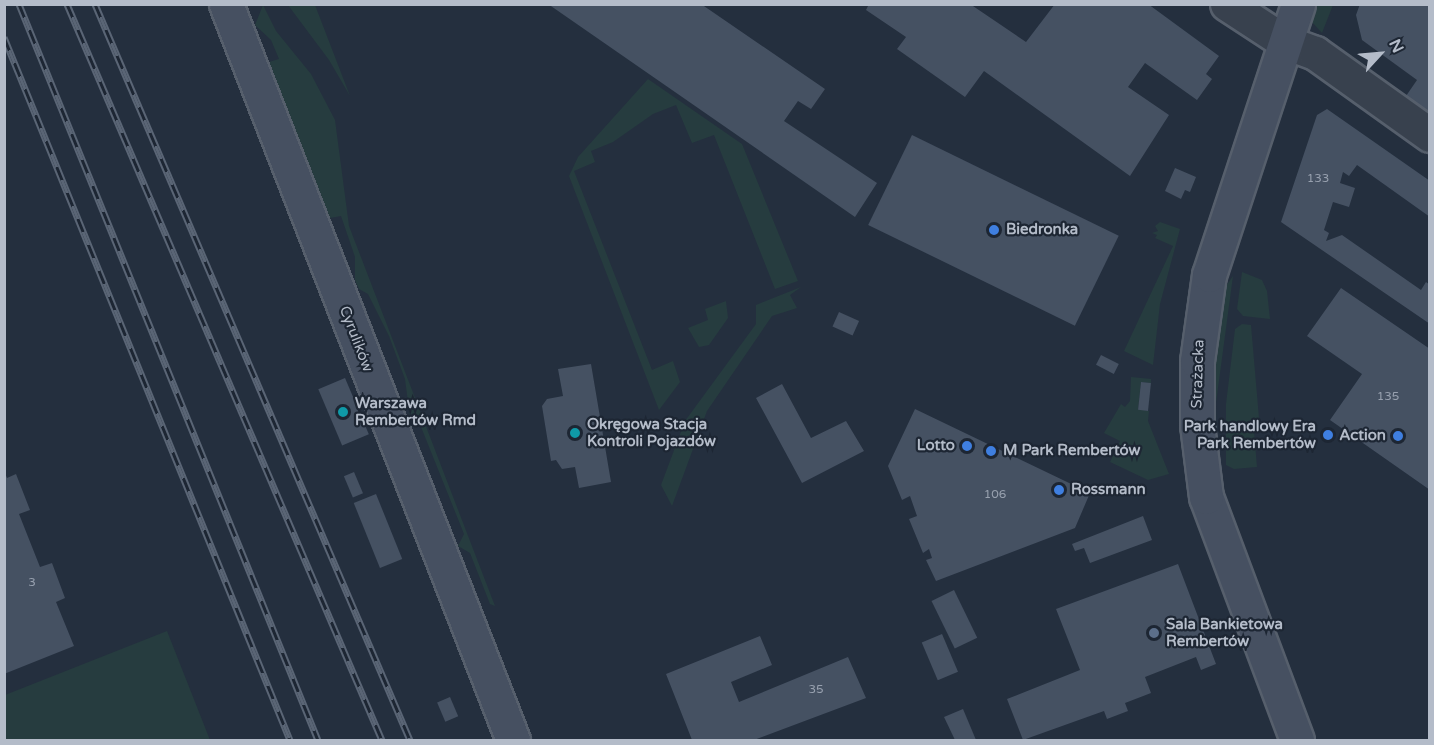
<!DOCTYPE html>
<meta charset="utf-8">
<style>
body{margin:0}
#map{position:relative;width:1434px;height:745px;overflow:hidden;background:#242f3e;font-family:"Varela Round",sans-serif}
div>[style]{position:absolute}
.green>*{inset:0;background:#263c3f}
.building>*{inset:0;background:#455162;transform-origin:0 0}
.roads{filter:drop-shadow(2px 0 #565f6c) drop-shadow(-2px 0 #565f6c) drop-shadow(0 2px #565f6c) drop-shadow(0 -2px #565f6c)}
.street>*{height:33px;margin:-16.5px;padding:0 16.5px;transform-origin:16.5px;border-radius:16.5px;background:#38414e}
.secondary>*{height:33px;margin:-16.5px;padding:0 16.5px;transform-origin:16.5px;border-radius:16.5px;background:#465061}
.rail>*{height:7px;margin-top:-3.5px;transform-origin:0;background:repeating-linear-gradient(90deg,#1d2633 0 14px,#5a6575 0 28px);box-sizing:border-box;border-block:2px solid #5a6575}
.dots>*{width:16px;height:16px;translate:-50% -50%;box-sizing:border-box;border:3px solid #1d2633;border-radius:50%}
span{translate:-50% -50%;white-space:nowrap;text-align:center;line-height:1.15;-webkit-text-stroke:4.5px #1d2633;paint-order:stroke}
.number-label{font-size:12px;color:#98a1af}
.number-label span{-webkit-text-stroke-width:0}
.poi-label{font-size:15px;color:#b4bcc9;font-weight:700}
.left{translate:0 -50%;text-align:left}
.right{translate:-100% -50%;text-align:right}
.street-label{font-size:15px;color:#b4bcc9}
.frame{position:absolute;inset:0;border:6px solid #b4bcc9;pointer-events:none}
.north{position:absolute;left:1350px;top:24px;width:60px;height:60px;-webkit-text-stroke:4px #1d2633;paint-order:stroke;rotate:64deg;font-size:16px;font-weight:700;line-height:24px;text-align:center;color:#b4bcc9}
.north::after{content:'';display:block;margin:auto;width:21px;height:27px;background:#b4bcc9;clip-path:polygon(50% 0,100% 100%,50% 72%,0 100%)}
</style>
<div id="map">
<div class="green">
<div style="clip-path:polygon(263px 5px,276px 31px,311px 74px,335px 120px,349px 226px,495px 606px,490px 604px,470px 553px,458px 546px,464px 534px,419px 422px,410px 418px,405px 379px,389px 336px,368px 294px,359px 289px,355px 280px,355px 257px,341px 216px,330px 218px,269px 62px,279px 59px,271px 40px,255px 25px)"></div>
<div style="clip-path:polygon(288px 5px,315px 5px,350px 96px,329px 60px)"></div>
<div style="clip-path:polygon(1315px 5px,1333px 5px,1322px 33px,1310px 20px)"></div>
<div style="clip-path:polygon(648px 79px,742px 144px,798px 281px,775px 289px,714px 135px,692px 143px,676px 105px,653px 114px,613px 142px,591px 151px,595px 162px,574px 171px,652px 370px,673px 361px,680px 382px,659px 410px,569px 176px,578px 157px)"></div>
<div style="clip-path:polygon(1160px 222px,1180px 229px,1160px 304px,1153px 365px,1124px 351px,1173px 246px,1155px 238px,1157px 235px,1152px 233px,1158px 231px,1155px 226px)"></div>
<div style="clip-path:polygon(1242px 272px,1262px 280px,1267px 291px,1270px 319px,1243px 316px,1237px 309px)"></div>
<div style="clip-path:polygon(1233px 276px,1216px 403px,1217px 476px,1213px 356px,1222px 292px)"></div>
<div style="clip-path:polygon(801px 287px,790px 295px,797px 308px,772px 316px,707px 411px,672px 506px,661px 485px,685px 421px,756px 324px,756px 305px)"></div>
<div style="clip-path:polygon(726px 301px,728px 318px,709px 345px,699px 347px,688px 328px,708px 320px,705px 309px)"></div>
<div style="clip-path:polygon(1242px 324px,1251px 325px,1259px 418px,1253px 419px,1257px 467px,1234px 469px,1226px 465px,1226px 404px,1235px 329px)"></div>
<div style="clip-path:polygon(1131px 377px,1151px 379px,1151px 383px,1141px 382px,1138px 409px,1149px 411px,1148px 421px,1169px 474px,1148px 480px,1110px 462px,1120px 441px,1104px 433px,1121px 404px,1125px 407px,1130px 401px)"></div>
<div style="clip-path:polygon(167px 631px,210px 740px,5px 740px,5px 695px)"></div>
</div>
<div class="building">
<div style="clip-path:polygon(548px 4px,701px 4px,825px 89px,811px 109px,798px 101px,784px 121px,877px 183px,855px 217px)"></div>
<div style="clip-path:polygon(869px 4px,970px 4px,1026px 42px,1055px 4px,1148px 4px,1219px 56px,1206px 74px,1212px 79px,1197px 100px,1145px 63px,1128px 87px,1169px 115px,1130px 176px,984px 71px,965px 97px,897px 49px,906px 37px,866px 10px)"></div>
<div style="clip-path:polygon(1360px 4px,1430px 4px,1430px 112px,1406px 96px,1417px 80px,1362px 40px,1356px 15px)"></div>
<div style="clip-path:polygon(1327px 109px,1430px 181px,1430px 217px,1357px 165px,1349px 176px,1343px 172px,1340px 183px,1355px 188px,1349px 207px,1333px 202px,1324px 230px,1329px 233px,1326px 241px,1342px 235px,1421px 290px,1426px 282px,1430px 285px,1430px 324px,1281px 222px,1317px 115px)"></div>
<div style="left:912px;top:135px;width:230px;height:100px;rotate:26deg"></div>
<div style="clip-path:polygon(1175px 168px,1196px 177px,1190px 192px,1185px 190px,1181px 199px,1165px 191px)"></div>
<div style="clip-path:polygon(1341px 288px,1430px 349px,1430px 490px,1330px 420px,1362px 374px,1307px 336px)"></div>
<div style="left:839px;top:312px;width:22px;height:16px;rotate:24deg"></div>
<div style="left:1101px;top:355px;width:20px;height:11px;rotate:27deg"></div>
<div style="clip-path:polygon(591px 364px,611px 482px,579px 488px,575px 467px,562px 469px,556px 460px,551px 461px,542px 406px,547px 399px,563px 396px,558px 369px)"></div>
<div style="left:345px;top:378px;width:61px;height:29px;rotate:67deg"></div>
<div style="left:1141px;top:382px;width:10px;height:28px;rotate:6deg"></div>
<div style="clip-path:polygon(782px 384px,811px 438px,846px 421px,864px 451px,802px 483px,756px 398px)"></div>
<div style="clip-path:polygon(915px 409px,1090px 493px,1075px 528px,936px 581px,926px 560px,932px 558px,929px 549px,923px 553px,909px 519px,917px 516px,910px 496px,902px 500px,888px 466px)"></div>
<div style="clip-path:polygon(4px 471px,7px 478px,16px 474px,30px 510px,19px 514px,40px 567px,52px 563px,65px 598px,56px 602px,74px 646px,4px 674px)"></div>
<div style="left:354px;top:472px;width:23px;height:11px;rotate:67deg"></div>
<div style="left:376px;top:494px;width:70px;height:24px;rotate:68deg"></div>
<div style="clip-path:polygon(1143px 516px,1152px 540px,1090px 563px,1084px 548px,1075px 551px,1072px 544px)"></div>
<div style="clip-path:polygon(1178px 564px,1216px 664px,1201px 670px,1196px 657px,1145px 677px,1151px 693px,1125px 703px,1128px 711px,1107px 719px,1104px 711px,1023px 740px,1007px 699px,1080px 670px,1056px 609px)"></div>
<div style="left:954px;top:590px;width:53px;height:25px;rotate:64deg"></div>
<div style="left:942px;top:634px;width:41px;height:22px;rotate:67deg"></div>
<div style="clip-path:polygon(760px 636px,772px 665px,731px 682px,739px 702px,848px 657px,866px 698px,754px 740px,692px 740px,666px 674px)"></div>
<div style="left:450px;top:697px;width:21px;height:14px;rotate:67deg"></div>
<div style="clip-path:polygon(963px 709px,976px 740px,955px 740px,944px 717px)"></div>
</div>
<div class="roads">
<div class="street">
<div style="left:1227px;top:4px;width:69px;rotate:33.2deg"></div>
<div style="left:1285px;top:42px;width:32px;rotate:20deg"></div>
<div style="left:1315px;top:53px;width:141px;rotate:35.5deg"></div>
</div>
<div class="secondary">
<div style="left:226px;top:4px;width:790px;rotate:68.7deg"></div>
<div style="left:1297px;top:740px;width:259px;rotate:-110.5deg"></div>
<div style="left:1206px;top:497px;width:73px;rotate:-97.1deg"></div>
<div style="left:1197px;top:425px;width:64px;rotate:-90deg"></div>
<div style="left:1197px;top:361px;width:87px;rotate:-82.1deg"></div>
<div style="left:1209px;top:275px;width:285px;rotate:-71.8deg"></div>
</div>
</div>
<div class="rail">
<div style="left:19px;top:4px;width:794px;rotate:67.89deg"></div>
<div style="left:67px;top:4px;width:801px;rotate:66.83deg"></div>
<div style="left:95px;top:4px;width:801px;rotate:66.83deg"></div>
<div style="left:4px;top:37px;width:759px;rotate:67.86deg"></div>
</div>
<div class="dots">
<div style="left:994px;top:230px;background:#3f7fe0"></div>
<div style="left:343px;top:412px;background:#0f9aa8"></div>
<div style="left:575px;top:433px;background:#0f9aa8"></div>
<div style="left:1328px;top:435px;background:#3f7fe0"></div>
<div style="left:1398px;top:436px;background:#3f7fe0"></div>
<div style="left:967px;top:446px;background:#3f7fe0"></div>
<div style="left:991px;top:451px;background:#3f7fe0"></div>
<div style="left:1059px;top:490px;background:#3f7fe0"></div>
<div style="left:1154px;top:633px;background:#5c6f8a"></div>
</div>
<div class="number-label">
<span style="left:1318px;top:179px">133</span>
<span style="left:1388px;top:397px">135</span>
<span style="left:995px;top:495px">106</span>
<span style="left:32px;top:583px">3</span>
<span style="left:816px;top:690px">35</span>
</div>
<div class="poi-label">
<span class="left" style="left:1006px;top:230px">Biedronka</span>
<span class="left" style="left:355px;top:412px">Warszawa<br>Rembertów Rmd</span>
<span class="left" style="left:587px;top:433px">Okręgowa Stacja<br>Kontroli Pojazdów</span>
<span class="right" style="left:1316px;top:435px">Park handlowy Era<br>Park Rembertów</span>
<span class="right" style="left:1386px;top:436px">Action</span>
<span class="right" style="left:955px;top:446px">Lotto</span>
<span class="left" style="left:1003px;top:451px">M Park Rembertów</span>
<span class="left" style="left:1071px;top:490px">Rossmann</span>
<span class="left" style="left:1166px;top:633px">Sala Bankietowa<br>Rembertów</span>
</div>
<div class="street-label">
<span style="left:356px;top:339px;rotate:69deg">Cyrulików</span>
<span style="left:1198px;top:374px;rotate:-88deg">Strażacka</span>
</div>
<div class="frame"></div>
<div class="north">N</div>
</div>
